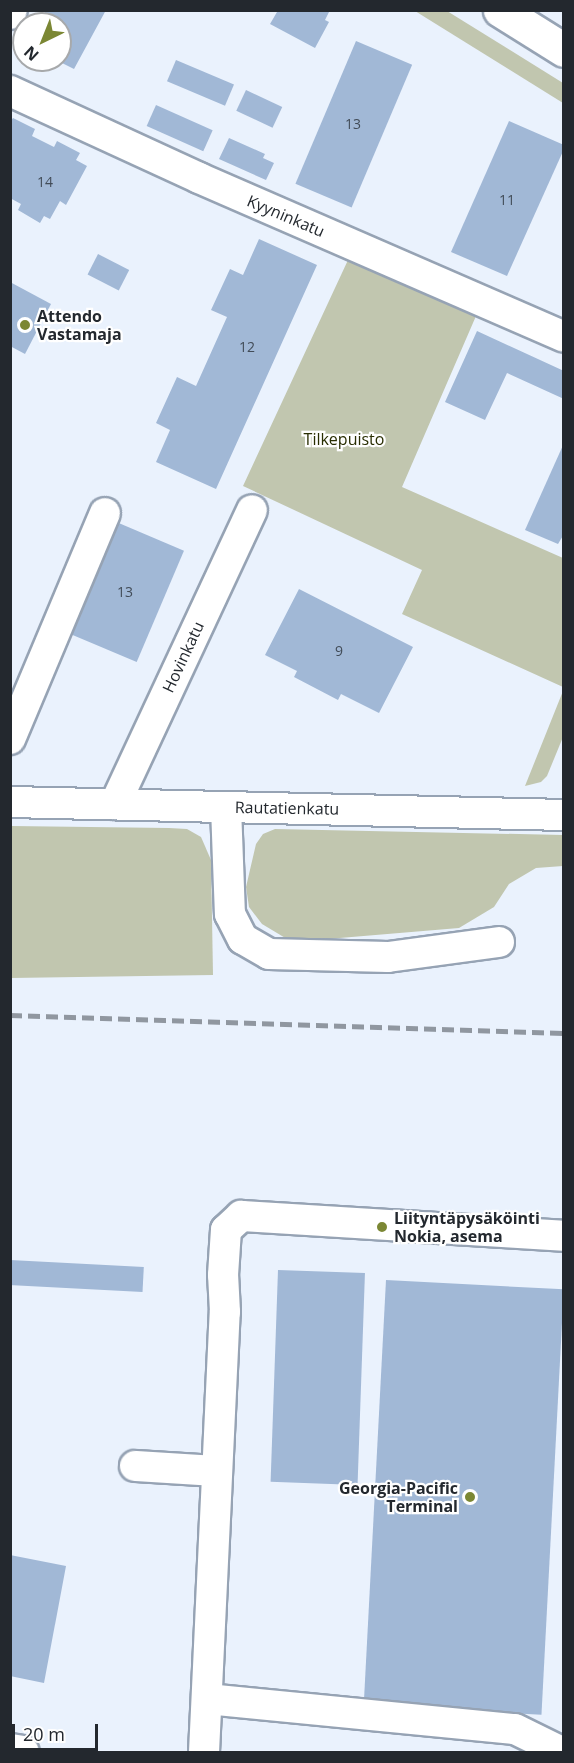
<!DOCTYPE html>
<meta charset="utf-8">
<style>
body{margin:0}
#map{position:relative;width:574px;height:1763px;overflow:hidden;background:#eaf2fd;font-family:"Open Sans",sans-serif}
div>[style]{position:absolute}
.green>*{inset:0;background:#c1c6af}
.building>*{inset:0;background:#a1b8d6;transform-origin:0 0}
.roads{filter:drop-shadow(2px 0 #96a3b4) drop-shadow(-2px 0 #96a3b4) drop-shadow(0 2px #96a3b4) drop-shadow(0 -2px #96a3b4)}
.minor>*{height:30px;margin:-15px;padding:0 15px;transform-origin:15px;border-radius:15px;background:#fff}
.major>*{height:33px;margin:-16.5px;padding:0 16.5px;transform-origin:16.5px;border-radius:16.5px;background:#fff}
.rail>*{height:4.5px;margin-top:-2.25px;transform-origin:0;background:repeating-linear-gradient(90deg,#9097a0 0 12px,transparent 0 18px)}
.dots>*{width:16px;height:16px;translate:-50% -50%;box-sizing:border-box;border:3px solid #fff;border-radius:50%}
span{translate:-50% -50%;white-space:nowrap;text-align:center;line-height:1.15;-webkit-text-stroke:4.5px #fff;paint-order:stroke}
.number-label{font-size:14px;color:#424c58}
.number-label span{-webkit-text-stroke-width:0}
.street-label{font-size:16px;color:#23282e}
.poi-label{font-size:16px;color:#23282e;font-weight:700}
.left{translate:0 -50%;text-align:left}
.right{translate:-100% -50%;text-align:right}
.park-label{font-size:16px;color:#292e02}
.frame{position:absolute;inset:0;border:12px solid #23282e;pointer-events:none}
.north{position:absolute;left:12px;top:12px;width:60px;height:60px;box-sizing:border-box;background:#fff;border:2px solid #a7a9ab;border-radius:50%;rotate:223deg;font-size:16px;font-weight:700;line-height:24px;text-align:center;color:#23282e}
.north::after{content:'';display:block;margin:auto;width:21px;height:27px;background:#7b8734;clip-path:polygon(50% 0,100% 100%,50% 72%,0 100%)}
.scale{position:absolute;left:12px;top:1724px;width:86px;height:27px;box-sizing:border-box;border:3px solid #23282e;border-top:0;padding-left:8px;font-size:18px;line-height:21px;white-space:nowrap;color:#23282e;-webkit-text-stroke:4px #fff;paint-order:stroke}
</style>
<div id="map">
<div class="green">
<div style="clip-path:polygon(415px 11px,447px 11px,563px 83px,563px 103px)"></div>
<div style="clip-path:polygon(348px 260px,476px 316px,402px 487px,563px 558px,563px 687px,402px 614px,422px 570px,243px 486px)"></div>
<div style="clip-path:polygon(563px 691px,563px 737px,547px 776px,541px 782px,525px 786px)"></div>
<div style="clip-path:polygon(11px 826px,169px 828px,187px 829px,201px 837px,211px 860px,213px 975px,11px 978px)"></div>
<div style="clip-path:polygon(275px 829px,563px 835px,563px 866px,536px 868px,509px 884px,494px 907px,459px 928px,292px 942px,262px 924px,249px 907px,246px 887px,256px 844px,263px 834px)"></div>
</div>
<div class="building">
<div style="clip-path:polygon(46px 10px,106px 10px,74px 69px,60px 62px,60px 24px,39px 24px)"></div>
<div style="clip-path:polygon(273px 10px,330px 10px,325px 20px,329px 22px,315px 48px,270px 24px,277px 12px)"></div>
<div style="left:356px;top:41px;width:61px;height:155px;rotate:23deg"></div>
<div style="left:176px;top:60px;width:63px;height:23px;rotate:23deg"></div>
<div style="left:246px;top:90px;width:40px;height:23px;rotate:25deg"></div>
<div style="left:156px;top:105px;width:62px;height:23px;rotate:24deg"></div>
<div style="clip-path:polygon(13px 118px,35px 129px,32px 136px,54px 147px,57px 141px,80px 153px,76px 160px,87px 166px,66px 205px,60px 201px,50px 219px,44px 216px,40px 223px,18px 210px,21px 204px,10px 198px,10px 122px)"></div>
<div style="clip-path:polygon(509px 121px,564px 145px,564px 149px,507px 276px,451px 252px)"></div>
<div style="clip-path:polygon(229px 138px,265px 154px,263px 158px,274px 163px,266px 180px,219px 159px)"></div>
<div style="clip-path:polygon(259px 239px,317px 265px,216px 489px,156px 462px,170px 430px,156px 423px,177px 377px,196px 386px,227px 317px,211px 310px,230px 269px,243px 275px)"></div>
<div style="left:98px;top:254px;width:35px;height:23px;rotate:27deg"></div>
<div style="clip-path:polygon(10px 282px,51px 304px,25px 354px,10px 346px)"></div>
<div style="clip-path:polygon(477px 331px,564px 371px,564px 399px,507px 373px,485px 420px,445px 402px)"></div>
<div style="clip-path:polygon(564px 443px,564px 534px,558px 544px,525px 530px)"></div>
<div style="left:114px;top:521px;width:76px;height:121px;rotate:23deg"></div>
<div style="clip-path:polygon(299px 589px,413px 647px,379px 713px,341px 694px,338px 700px,294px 677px,297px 671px,265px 655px)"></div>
<div style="left:10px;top:1260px;width:134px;height:25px;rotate:3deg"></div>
<div style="left:278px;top:1270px;width:87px;height:212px;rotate:2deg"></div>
<div style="left:386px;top:1280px;width:178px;height:426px;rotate:3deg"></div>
<div style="clip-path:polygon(10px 1555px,66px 1566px,44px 1683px,10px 1676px)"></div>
</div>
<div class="roads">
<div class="minor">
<div style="left:10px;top:14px;width:4px;rotate:-63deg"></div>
<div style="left:10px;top:91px;width:208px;rotate:24.7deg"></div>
<div style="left:199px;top:178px;width:398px;rotate:23.5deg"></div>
<div style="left:10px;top:739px;width:245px;rotate:-67.2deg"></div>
<div style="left:10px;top:802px;width:554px;rotate:1.34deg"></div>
<div style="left:115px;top:804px;width:324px;rotate:-65deg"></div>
<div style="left:226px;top:807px;width:107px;rotate:87.9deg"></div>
<div style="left:230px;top:914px;width:28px;rotate:63deg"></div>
<div style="left:243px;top:939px;width:30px;rotate:30deg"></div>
<div style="left:269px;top:954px;width:119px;rotate:1.4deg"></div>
<div style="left:388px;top:957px;width:112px;rotate:-7.7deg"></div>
<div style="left:135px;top:1466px;width:82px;rotate:3.5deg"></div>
<div style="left:207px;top:1699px;width:309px;rotate:5.6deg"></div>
<div style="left:515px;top:1729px;width:52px;rotate:26.1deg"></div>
<div style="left:204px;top:1752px;width:441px;rotate:-87.3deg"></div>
<div style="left:225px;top:1312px;width:37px;rotate:-93deg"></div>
<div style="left:223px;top:1275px;width:45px;rotate:-86.2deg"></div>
<div style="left:226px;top:1230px;width:21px;rotate:-43deg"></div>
<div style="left:241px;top:1216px;width:324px;rotate:3.5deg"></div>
</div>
<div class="major">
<div style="left:500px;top:10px;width:75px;rotate:32deg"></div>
<div style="left:10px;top:1750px;width:12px;rotate:9deg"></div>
</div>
</div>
<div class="rail">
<div style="left:10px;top:1015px;width:554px;rotate:1.86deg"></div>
</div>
<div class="dots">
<div style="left:25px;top:325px;background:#7b8734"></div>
<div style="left:382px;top:1227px;background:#7b8734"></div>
<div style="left:470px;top:1497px;background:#7b8734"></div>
</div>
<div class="number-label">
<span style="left:353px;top:124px">13</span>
<span style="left:45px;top:182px">14</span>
<span style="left:507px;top:200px">11</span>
<span style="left:247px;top:347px">12</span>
<span style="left:125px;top:592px">13</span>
<span style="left:339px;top:651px">9</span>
</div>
<div class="street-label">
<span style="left:286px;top:216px;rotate:23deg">Kyyninkatu</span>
<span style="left:183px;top:657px;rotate:-65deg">Hovinkatu</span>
<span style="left:287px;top:808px;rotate:1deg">Rautatienkatu</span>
</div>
<div class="poi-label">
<span class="left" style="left:37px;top:325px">Attendo<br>Vastamaja</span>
<span class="left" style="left:394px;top:1227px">Liityntäpysäköinti<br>Nokia, asema</span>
<span class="right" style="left:458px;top:1497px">Georgia-Pacific<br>Terminal</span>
</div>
<div class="park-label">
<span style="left:344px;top:439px">Tilkepuisto</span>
</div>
<div class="frame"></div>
<div class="north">N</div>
<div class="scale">20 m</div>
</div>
